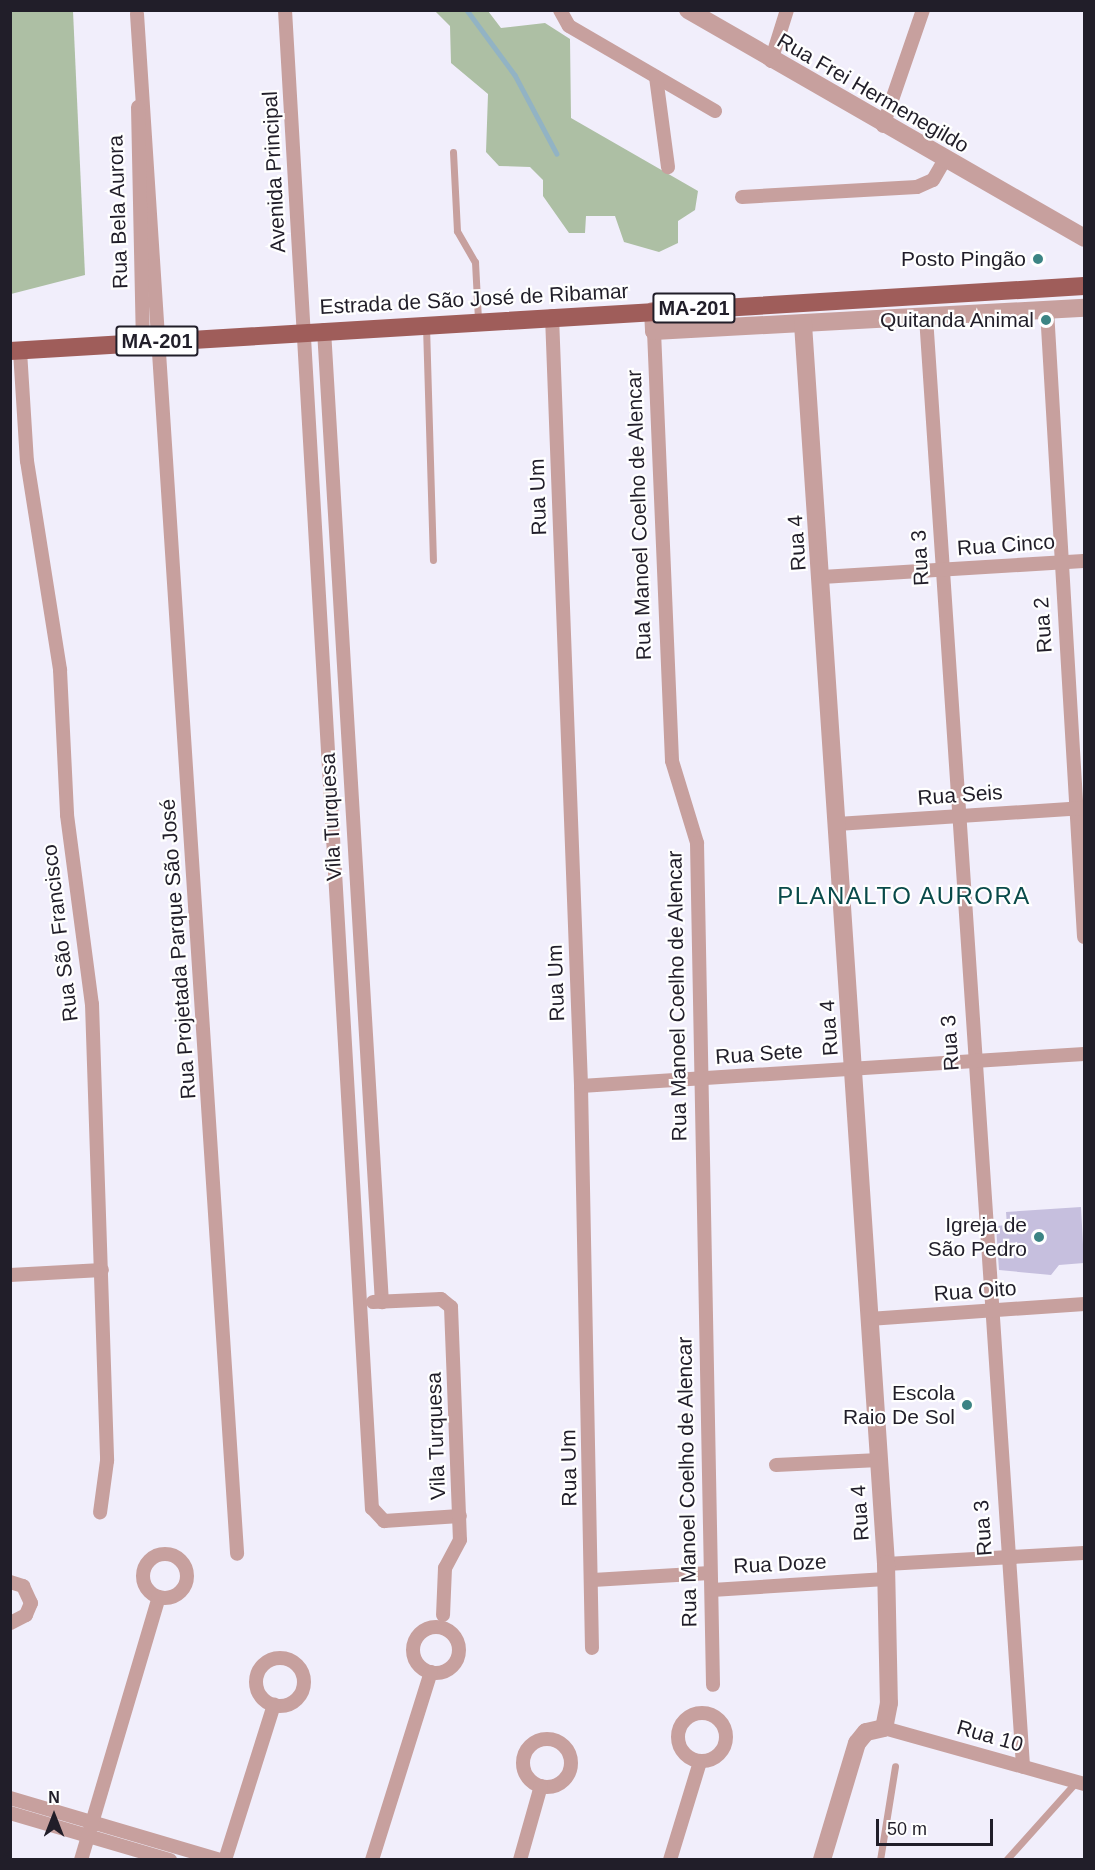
<!DOCTYPE html>
<meta charset="utf-8">
<style>
body{margin:0}
#map{position:relative;width:1095px;height:1870px;overflow:hidden;background:#f1eefb;font-family:Helvetica,sans-serif}
div>[style]{position:absolute}
.forest>*{inset:0;background:#adbfa4}
.stream>*{height:4.5px;margin:-2.25px;padding:0 2.25px;transform-origin:2.25px;border-radius:2.25px;background:#92b3c4}
.building>*{inset:0;background:#c6bfde}
.service>*{height:7px;margin:-3.5px;padding:0 3.5px;transform-origin:3.5px;border-radius:3.5px;background:#c7a09e}
.minor>*{height:14px;margin:-7px;padding:0 7px;transform-origin:7px;border-radius:7px;background:#c7a09e}
.minor>.ring{margin:-7px;padding:0;box-sizing:content-box;background:none;border:14px solid #c7a09e;border-radius:50%}
.tertiary>*{height:18px;margin:-9px;padding:0 9px;transform-origin:9px;border-radius:9px;background:#c7a09e}
.primary>*{height:18px;margin:-9px;padding:0 9px;transform-origin:9px;border-radius:9px;background:#9f5d5a}
.dots>*{width:16px;height:16px;translate:-50% -50%;box-sizing:border-box;border:3px solid #fff;border-radius:50%}
span{translate:-50% -50%;white-space:nowrap;text-align:center;line-height:1.15;-webkit-text-stroke:4.5px #fff;paint-order:stroke}
.shield-label span{padding:2px 4px;background:#fff;border:2px solid;border-radius:4px;-webkit-text-stroke-width:0}
.shield-label{font-size:20px;color:#211e29;font-weight:700}
.street-label{font-size:21px;color:#211e29}
.poi-label{font-size:21px;color:#211e29}
.right{translate:-100% -50%;text-align:right}
.quarter-label{font-size:24px;color:#094a4a;letter-spacing:1.5px}
.frame{position:absolute;inset:0;border:12px solid #211e29;pointer-events:none}
.north{position:absolute;left:24px;top:1786px;width:60px;height:60px;-webkit-text-stroke:4px #fff;paint-order:stroke;rotate:0deg;font-size:16px;font-weight:700;line-height:24px;text-align:center;color:#211e29}
.north::after{content:'';display:block;margin:auto;width:21px;height:27px;background:#211e29;clip-path:polygon(50% 0,100% 100%,50% 72%,0 100%)}
.scale{position:absolute;left:876px;top:1819px;width:117px;height:27px;box-sizing:border-box;border:3px solid #211e29;border-top:0;padding-left:8px;font-size:18px;line-height:21px;white-space:nowrap;color:#211e29;-webkit-text-stroke:4px #fff;paint-order:stroke}
</style>
<div id="map">
<div class="forest">
<div style="clip-path:polygon(10px 11px,73px 11px,85px 275px,11px 294px)"></div>
<div style="clip-path:polygon(435px 11px,488px 11px,501px 28px,545px 23px,570px 39px,571px 118px,698px 191px,695px 210px,678px 221px,678px 243px,659px 252px,624px 242px,615px 216px,586px 216px,585px 233px,569px 233px,543px 196px,543px 180px,530px 167px,499px 166px,486px 152px,488px 94px,451px 63px,450px 26px)"></div>
</div>
<div class="stream">
<div style="left:467px;top:10px;width:81px;rotate:53.6deg"></div>
<div style="left:515px;top:75px;width:89px;rotate:62deg"></div>
</div>
<div class="building">
<div style="clip-path:polygon(1081px 1207px,1084px 1263px,1059px 1265px,1051px 1275px,999px 1270px,996px 1226px,1007px 1225px,1006px 1212px)"></div>
</div>
<div class="service">
<div style="left:453px;top:152px;width:79px;rotate:87.1deg"></div>
<div style="left:457px;top:231px;width:36px;rotate:60deg"></div>
<div style="left:475px;top:262px;width:58px;rotate:87deg"></div>
<div style="left:426px;top:326px;width:234px;rotate:88.3deg"></div>
<div style="left:880px;top:1860px;width:95px;rotate:-80.9deg"></div>
<div style="left:1006px;top:1860px;width:105px;rotate:-48.1deg"></div>
</div>
<div class="minor">
<div style="left:285px;top:10px;width:1501px;rotate:86.68deg"></div>
<div style="left:372px;top:1508px;width:18px;rotate:47deg"></div>
<div style="left:384px;top:1521px;width:76px;rotate:-3.8deg"></div>
<div style="left:560px;top:10px;width:18px;rotate:61deg"></div>
<div style="left:569px;top:26px;width:169px;rotate:30.2deg"></div>
<div style="left:137px;top:14px;width:1543px;rotate:86.28deg"></div>
<div style="left:771px;top:61px;width:53px;rotate:-72.6deg"></div>
<div style="left:656px;top:77px;width:91px;rotate:82.4deg"></div>
<div style="left:138px;top:107px;width:235px;rotate:88.8deg"></div>
<div style="left:883px;top:126px;width:123px;rotate:-71deg"></div>
<div style="left:742px;top:197px;width:175px;rotate:-3.3deg"></div>
<div style="left:917px;top:187px;width:17px;rotate:-24deg"></div>
<div style="left:933px;top:180px;width:22px;rotate:-60deg"></div>
<div style="left:1047px;top:310px;width:628px;rotate:86.62deg"></div>
<div style="left:552px;top:316px;width:771px;rotate:87.84deg"></div>
<div style="left:581px;top:1086px;width:562px;rotate:88.88deg"></div>
<div style="left:926px;top:317px;width:1453px;rotate:86.17deg"></div>
<div style="left:324px;top:330px;width:974px;rotate:86.59deg"></div>
<div style="left:654px;top:331px;width:430px;rotate:87.6deg"></div>
<div style="left:672px;top:761px;width:86px;rotate:73deg"></div>
<div style="left:697px;top:843px;width:842px;rotate:88.91deg"></div>
<div style="left:20px;top:351px;width:110px;rotate:86.4deg"></div>
<div style="left:27px;top:461px;width:212px;rotate:81deg"></div>
<div style="left:60px;top:670px;width:145px;rotate:87.2deg"></div>
<div style="left:67px;top:815px;width:191px;rotate:82.5deg"></div>
<div style="left:92px;top:1004px;width:457px;rotate:88.1deg"></div>
<div style="left:107px;top:1461px;width:52px;rotate:97.7deg"></div>
<div style="left:822px;top:577px;width:262px;rotate:-3.5deg"></div>
<div style="left:837px;top:824px;width:248px;rotate:-3.7deg"></div>
<div style="left:581px;top:1086px;width:504px;rotate:-3.64deg"></div>
<div style="left:10px;top:1275px;width:92px;rotate:-3.1deg"></div>
<div style="left:373px;top:1302px;width:68px;rotate:-2.5deg"></div>
<div style="left:441px;top:1299px;width:13px;rotate:39deg"></div>
<div style="left:451px;top:1307px;width:233px;rotate:87.8deg"></div>
<div style="left:460px;top:1540px;width:32px;rotate:118deg"></div>
<div style="left:445px;top:1568px;width:47px;rotate:92.4deg"></div>
<div style="left:869px;top:1319px;width:216px;rotate:-4deg"></div>
<div style="left:776px;top:1465px;width:103px;rotate:-2.8deg"></div>
<div class="ring" style="left:143px;top:1554px;width:30px;height:30px"></div>
<div style="left:886px;top:1564px;width:198px;rotate:-3.2deg"></div>
<div style="left:593px;top:1580px;width:117px;rotate:-3.4deg"></div>
<div style="left:10px;top:1582px;width:14px;rotate:17deg"></div>
<div style="left:23px;top:1586px;width:19px;rotate:65deg"></div>
<div style="left:31px;top:1603px;width:13px;rotate:113deg"></div>
<div style="left:26px;top:1615px;width:18px;rotate:153deg"></div>
<div style="left:712px;top:1590px;width:174px;rotate:-3.6deg"></div>
<div class="ring" style="left:413px;top:1627px;width:32px;height:32px"></div>
<div class="ring" style="left:256px;top:1658px;width:34px;height:34px"></div>
<div class="ring" style="left:678px;top:1713px;width:34px;height:34px"></div>
<div style="left:884px;top:1728px;width:208px;rotate:15.6deg"></div>
<div class="ring" style="left:523px;top:1739px;width:34px;height:34px"></div>
<div style="left:10px;top:1798px;width:220px;rotate:16.4deg"></div>
<div style="left:10px;top:1813px;width:167px;rotate:16.4deg"></div>
<div style="left:81px;top:1860px;width:274px;rotate:-73.5deg"></div>
<div style="left:225px;top:1860px;width:163px;rotate:-72.5deg"></div>
<div style="left:372px;top:1860px;width:197px;rotate:-72.6deg"></div>
<div style="left:520px;top:1860px;width:77px;rotate:-74.2deg"></div>
<div style="left:670px;top:1860px;width:102px;rotate:-73deg"></div>
</div>
<div class="tertiary">
<div style="left:688px;top:10px;width:457px;rotate:29.9deg"></div>
<div style="left:653px;top:311px;width:20px;rotate:87deg"></div>
<div style="left:654px;top:331px;width:431px;rotate:-3.1deg"></div>
<div style="left:803px;top:324px;width:1243px;rotate:86.17deg"></div>
<div style="left:886px;top:1564px;width:139px;rotate:88.8deg"></div>
<div style="left:889px;top:1703px;width:25px;rotate:101deg"></div>
<div style="left:884px;top:1728px;width:18px;rotate:167deg"></div>
<div style="left:866px;top:1732px;width:14px;rotate:129deg"></div>
<div style="left:857px;top:1743px;width:122px;rotate:106.7deg"></div>
</div>
<div class="primary">
<div style="left:10px;top:351px;width:1076px;rotate:-3.46deg"></div>
</div>
<div class="dots">
<div style="left:1038px;top:259px;background:#3c8484"></div>
<div style="left:1046px;top:320px;background:#3c8484"></div>
<div style="left:1039px;top:1237px;background:#3c8484"></div>
<div style="left:967px;top:1405px;background:#3c8484"></div>
</div>
<div class="shield-label">
<span style="left:694px;top:308px">MA-201</span>
<span style="left:157px;top:341px">MA-201</span>
</div>
<div class="street-label">
<span style="left:873px;top:93px;rotate:30deg">Rua Frei Hermenegildo</span>
<span style="left:274px;top:172px;rotate:-93deg">Avenida Principal</span>
<span style="left:118px;top:212px;rotate:-92deg">Rua Bela Aurora</span>
<span style="left:474px;top:299px;rotate:-3deg">Estrada de São José de Ribamar</span>
<span style="left:538px;top:497px;rotate:-92deg">Rua Um</span>
<span style="left:639px;top:515px;rotate:-92deg">Rua Manoel Coelho de Alencar</span>
<span style="left:797px;top:543px;rotate:-94deg">Rua 4</span>
<span style="left:1006px;top:545px;rotate:-4deg">Rua Cinco</span>
<span style="left:920px;top:558px;rotate:-93deg">Rua 3</span>
<span style="left:1043px;top:625px;rotate:-94deg">Rua 2</span>
<span style="left:960px;top:795px;rotate:-4deg">Rua Seis</span>
<span style="left:331px;top:817px;rotate:-93deg">Vila Turquesa</span>
<span style="left:60px;top:933px;rotate:-97deg">Rua São Francisco</span>
<span style="left:178px;top:949px;rotate:-94deg">Rua Projetada Parque São José</span>
<span style="left:556px;top:983px;rotate:-92deg">Rua Um</span>
<span style="left:677px;top:996px;rotate:-91deg">Rua Manoel Coelho de Alencar</span>
<span style="left:829px;top:1028px;rotate:-94deg">Rua 4</span>
<span style="left:950px;top:1043px;rotate:-94deg">Rua 3</span>
<span style="left:759px;top:1054px;rotate:-4deg">Rua Sete</span>
<span style="left:975px;top:1291px;rotate:-4deg">Rua Oito</span>
<span style="left:436px;top:1436px;rotate:-92deg">Vila Turquesa</span>
<span style="left:569px;top:1468px;rotate:-91deg">Rua Um</span>
<span style="left:687px;top:1482px;rotate:-91deg">Rua Manoel Coelho de Alencar</span>
<span style="left:860px;top:1513px;rotate:-94deg">Rua 4</span>
<span style="left:983px;top:1528px;rotate:-94deg">Rua 3</span>
<span style="left:780px;top:1564px;rotate:-3deg">Rua Doze</span>
<span style="left:990px;top:1736px;rotate:16deg">Rua 10</span>
</div>
<div class="poi-label">
<span class="right" style="left:1026px;top:259px">Posto Pingão</span>
<span class="right" style="left:1034px;top:320px">Quitanda Animal</span>
<span class="right" style="left:1027px;top:1237px">Igreja de<br>São Pedro</span>
<span class="right" style="left:955px;top:1405px">Escola<br>Raio De Sol</span>
</div>
<div class="quarter-label">
<span style="left:904px;top:896px">PLANALTO AURORA</span>
</div>
<div class="frame"></div>
<div class="north">N</div>
<div class="scale">50 m</div>
</div>
